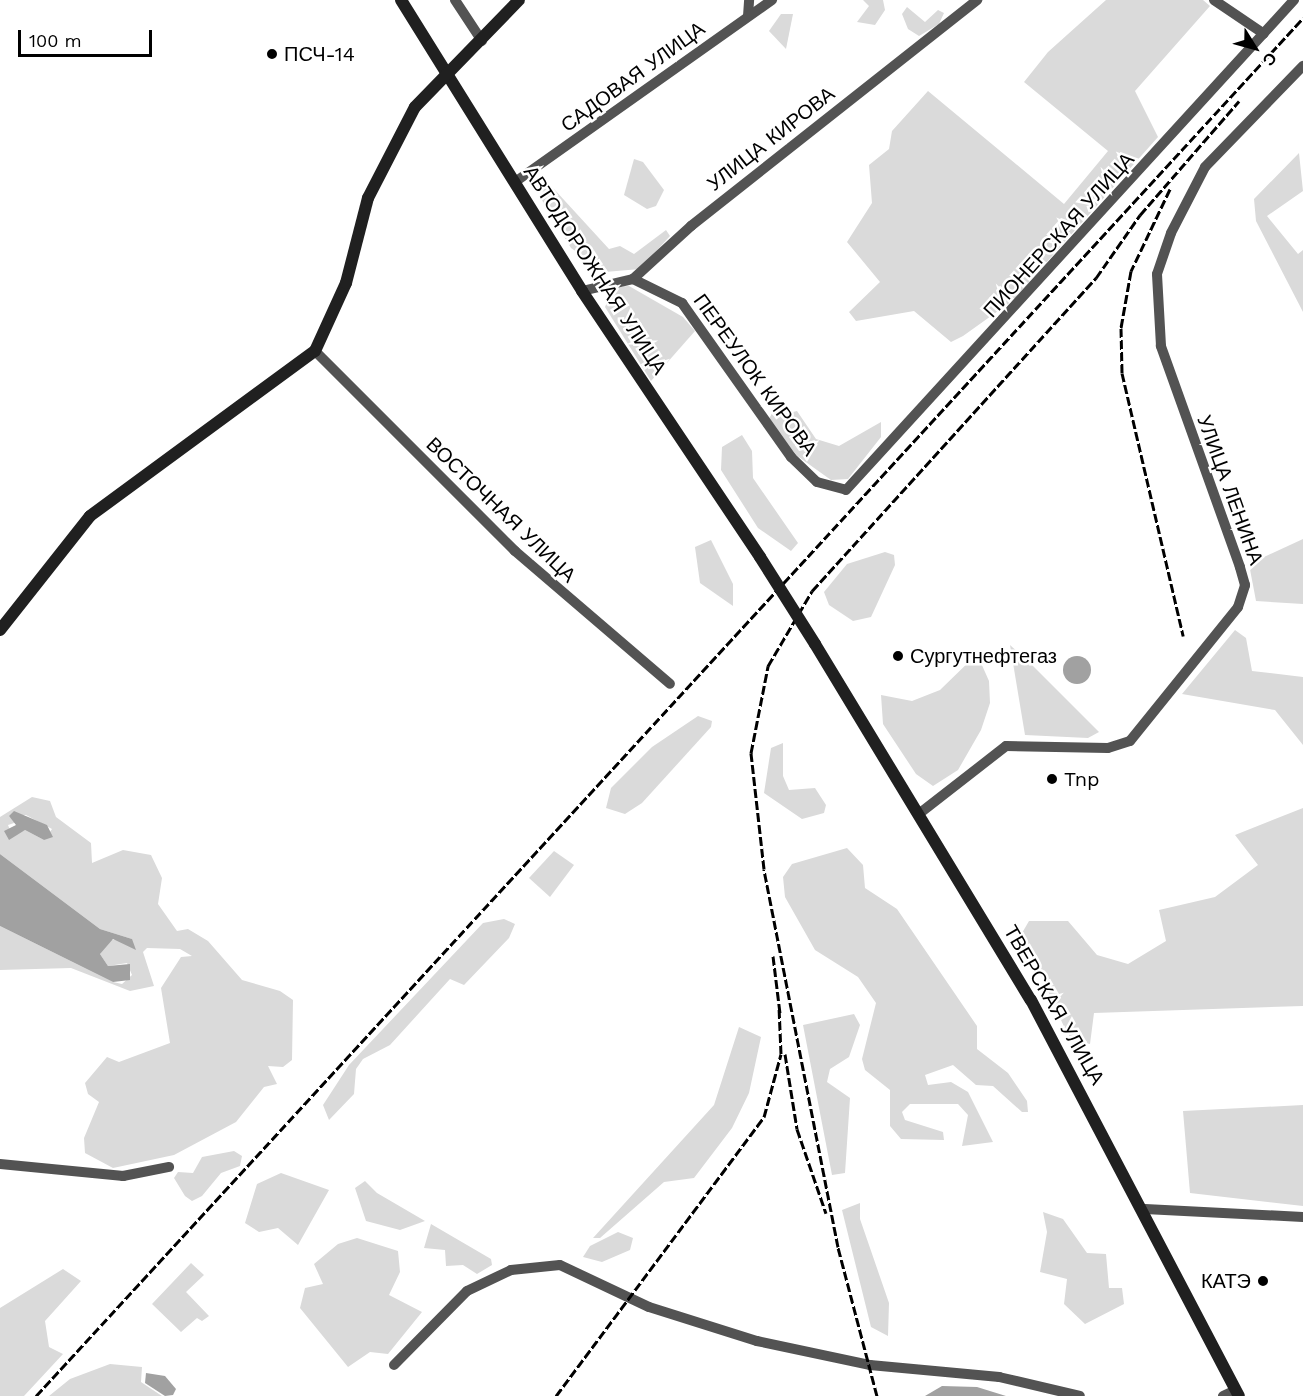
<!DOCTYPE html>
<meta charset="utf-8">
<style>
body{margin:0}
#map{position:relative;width:1303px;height:1396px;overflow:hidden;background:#fff;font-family:"Work Sans",sans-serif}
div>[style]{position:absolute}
.green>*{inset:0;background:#dadada}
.water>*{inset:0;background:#a1a1a1}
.round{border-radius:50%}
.street>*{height:10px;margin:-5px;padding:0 5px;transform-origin:5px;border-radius:5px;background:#535353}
.secondary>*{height:12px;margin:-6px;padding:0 6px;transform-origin:6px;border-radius:6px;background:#202020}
.rail>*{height:3px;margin-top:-1.5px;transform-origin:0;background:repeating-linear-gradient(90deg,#000 0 9px,transparent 0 12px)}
.secondary-bridge>*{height:12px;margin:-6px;padding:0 6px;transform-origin:6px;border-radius:6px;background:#202020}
.dots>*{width:16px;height:16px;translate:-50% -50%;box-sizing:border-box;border:3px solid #fff;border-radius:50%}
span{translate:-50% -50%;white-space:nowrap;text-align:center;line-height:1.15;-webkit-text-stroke:5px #fff;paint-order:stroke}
.poi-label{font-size:20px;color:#000}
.left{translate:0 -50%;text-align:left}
.right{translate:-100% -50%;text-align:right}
.street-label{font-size:20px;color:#000}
.north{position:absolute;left:1225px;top:18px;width:60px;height:60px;-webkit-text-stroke:4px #fff;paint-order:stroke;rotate:127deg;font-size:16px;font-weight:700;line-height:24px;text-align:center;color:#000}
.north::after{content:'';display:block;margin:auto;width:21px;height:27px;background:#000;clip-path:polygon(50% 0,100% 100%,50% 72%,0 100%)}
.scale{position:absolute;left:18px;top:30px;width:134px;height:27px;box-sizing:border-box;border:3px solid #000;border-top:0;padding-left:8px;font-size:18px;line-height:21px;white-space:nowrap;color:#000;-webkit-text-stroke:4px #fff;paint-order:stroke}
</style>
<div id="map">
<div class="green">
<div style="clip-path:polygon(863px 0,883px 0,885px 10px,875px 25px,857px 22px,869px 6px)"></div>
<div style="clip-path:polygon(1106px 0,1203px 0,1210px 6px,1135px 91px,1158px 137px,1012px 301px,963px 336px,951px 342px,914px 311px,856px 321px,849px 312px,880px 282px,847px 242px,872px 203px,869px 165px,889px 149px,892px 131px,928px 91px,1064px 204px,1108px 151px,1024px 82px,1048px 52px)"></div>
<div style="clip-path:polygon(907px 7px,925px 22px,938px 10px,944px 13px,939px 24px,919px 36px,908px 29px,902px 14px)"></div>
<div style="clip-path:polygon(781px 14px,793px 14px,786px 49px,769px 31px)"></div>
<div style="clip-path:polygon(1299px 153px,1303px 191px,1267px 216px,1298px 254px,1303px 250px,1303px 312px,1256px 221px,1254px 199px)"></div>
<div style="clip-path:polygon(634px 159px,643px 162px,664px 190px,656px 206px,647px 209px,624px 195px)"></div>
<div style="clip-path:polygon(545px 186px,554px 189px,609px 249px,620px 246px,634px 254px,666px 230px,670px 236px,640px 269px,605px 272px,571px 248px,540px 197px)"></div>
<div style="clip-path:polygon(629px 286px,683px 317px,695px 331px,651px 381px,605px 307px,614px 287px)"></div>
<div style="clip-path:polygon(774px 410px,781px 415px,797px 411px,816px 439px,839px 446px,881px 422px,881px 437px,848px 479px,831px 480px,789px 450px,767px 422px)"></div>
<div style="clip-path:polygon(742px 435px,752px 451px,753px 478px,798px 543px,791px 551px,758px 528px,721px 470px,722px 447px)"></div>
<div style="clip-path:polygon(1303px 539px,1303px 604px,1256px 601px,1249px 564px)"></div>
<div style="clip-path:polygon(711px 540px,733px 584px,733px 606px,700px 583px,695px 547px)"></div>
<div style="clip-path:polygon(885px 552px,894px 555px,895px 565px,871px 617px,853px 621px,829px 605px,824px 592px,847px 564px)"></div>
<div style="clip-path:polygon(1235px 630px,1246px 638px,1252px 671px,1303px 677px,1303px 745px,1275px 710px,1182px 694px)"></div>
<div style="clip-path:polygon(1010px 645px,1031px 664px,1099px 732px,1088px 738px,1025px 735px)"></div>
<div style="clip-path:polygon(977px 654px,989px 681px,990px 703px,981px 730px,958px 770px,933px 786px,916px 774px,883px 724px,881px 695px,912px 701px,940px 690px)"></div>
<div style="clip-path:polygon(698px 716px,712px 721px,711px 727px,642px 803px,625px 814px,606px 808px,611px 788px,652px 747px)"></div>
<div style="clip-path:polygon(783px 743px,783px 776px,789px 790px,815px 788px,826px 805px,824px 813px,802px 819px,764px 793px,771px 748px)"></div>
<div style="clip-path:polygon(evenodd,32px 797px,50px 801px,56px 817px,91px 843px,92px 863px,123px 850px,151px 855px,162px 878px,158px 904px,177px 931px,188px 929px,208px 941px,242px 980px,280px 991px,293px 1000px,292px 1060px,283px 1067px,268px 1066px,277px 1084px,264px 1087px,236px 1122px,174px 1155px,113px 1168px,85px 1153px,84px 1138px,99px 1102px,88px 1094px,85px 1083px,107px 1057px,119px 1062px,170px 1043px,161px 988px,181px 957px,192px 956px,180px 949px,147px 948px,143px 952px,154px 986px,130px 991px,71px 968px,0 970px,0 926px,113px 982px,122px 984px,132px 975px,127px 963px,108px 966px,100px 954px,105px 941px,118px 939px,130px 945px,132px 939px,100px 929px,0 854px,0 817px,32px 797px,26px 815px,52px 829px,44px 840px,25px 830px,12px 835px,8px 825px,17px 822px,9px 816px,26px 815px)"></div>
<div style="clip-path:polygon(1303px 808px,1303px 1006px,1094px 1013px,1090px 1044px,1070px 1040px,1022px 933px,1029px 921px,1068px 921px,1097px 955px,1128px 964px,1166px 941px,1159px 910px,1215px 897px,1258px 865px,1235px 835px)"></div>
<div style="clip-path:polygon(847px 848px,863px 865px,865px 888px,897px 909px,977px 1026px,977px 1049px,1008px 1073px,1027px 1101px,1028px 1112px,1022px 1112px,993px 1086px,976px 1085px,953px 1065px,925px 1075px,928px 1085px,951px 1082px,968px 1092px,993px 1142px,962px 1146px,968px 1115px,958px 1104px,910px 1104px,902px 1112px,905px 1120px,943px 1132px,944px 1140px,901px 1139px,890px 1126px,890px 1090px,865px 1070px,862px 1059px,876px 1003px,858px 977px,815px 950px,785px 897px,783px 877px,792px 864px)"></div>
<div style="clip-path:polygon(554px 851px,574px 865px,550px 897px,529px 878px)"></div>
<div style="clip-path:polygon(504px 919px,515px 924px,509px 938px,464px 985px,450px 979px,390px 1045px,363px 1059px,356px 1069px,354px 1094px,329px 1120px,323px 1105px,349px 1065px,483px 923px)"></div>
<div style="clip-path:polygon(854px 1014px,860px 1025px,849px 1057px,830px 1069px,827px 1082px,850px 1098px,845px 1173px,832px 1175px,803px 1025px)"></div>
<div style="clip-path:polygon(739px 1027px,761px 1037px,749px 1093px,732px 1128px,694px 1178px,664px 1182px,600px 1238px,593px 1238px,714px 1105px)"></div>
<div style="clip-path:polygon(1303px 1105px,1303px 1206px,1190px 1193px,1183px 1111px)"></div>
<div style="clip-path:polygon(234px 1151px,242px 1156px,240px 1166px,221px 1173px,202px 1196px,192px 1201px,185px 1196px,174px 1178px,178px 1172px,193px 1173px,202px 1157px)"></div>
<div style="clip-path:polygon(281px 1173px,329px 1190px,298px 1245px,278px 1228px,259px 1232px,245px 1223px,257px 1184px)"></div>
<div style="clip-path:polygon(365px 1181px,377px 1193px,425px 1221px,400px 1230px,366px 1221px,355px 1188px)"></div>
<div style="clip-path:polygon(860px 1203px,860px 1219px,889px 1303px,888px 1336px,871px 1327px,842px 1210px)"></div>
<div style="clip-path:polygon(1043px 1212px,1063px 1219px,1087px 1253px,1106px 1254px,1109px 1288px,1122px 1288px,1124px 1304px,1085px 1324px,1064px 1304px,1067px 1279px,1040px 1272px,1047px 1232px)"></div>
<div style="clip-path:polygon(431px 1224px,491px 1259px,492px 1265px,477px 1274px,463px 1265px,446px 1266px,445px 1250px,424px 1248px)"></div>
<div style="clip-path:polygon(618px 1232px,633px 1238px,630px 1250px,602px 1262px,583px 1257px,590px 1246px)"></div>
<div style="clip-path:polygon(357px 1238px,398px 1251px,400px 1272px,389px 1295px,422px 1312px,388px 1354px,370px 1352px,348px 1367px,300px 1308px,305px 1288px,323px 1284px,314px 1264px,338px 1244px)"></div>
<div style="clip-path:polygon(191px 1263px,204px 1275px,186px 1292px,209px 1316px,202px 1321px,197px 1318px,181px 1332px,152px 1304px)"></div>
<div style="clip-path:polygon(63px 1269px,81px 1281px,45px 1321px,49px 1347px,63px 1354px,24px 1396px,0 1396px,0 1308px)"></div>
<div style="clip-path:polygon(110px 1364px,142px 1367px,141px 1382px,162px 1396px,49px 1396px,70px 1379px)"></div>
</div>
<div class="water">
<div class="round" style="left:1063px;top:656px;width:28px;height:28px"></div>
<div style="clip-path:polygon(14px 811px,47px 825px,53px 837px,44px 840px,25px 830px,9px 840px,4px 831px,16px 825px,9px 816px)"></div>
<div style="clip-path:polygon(0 854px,100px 929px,132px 939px,136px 950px,113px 939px,100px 954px,108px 966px,130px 964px,130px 980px,113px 982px,0 926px)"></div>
<div style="clip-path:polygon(146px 1373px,165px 1376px,176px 1389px,173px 1395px,165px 1396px,145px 1383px)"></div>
<div style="clip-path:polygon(942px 1386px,977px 1387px,1006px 1396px,925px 1396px)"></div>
</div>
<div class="street">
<div style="left:455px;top:0;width:49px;rotate:56.6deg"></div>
<div style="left:1214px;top:0;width:60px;rotate:34.2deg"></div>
<div style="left:748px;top:16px;width:16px;rotate:-86deg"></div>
<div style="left:515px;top:182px;width:315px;rotate:-35.3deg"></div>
<div style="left:633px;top:279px;width:55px;rotate:26.1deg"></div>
<div style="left:682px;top:303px;width:189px;rotate:54.7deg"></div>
<div style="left:791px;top:457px;width:36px;rotate:44deg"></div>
<div style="left:817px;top:482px;width:30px;rotate:15deg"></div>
<div style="left:846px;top:490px;width:664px;rotate:-47.56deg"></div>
<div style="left:582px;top:291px;width:52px;rotate:-13.2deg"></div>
<div style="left:633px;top:279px;width:79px;rotate:-42.4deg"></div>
<div style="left:691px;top:226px;width:365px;rotate:-38.3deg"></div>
<div style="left:315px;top:351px;width:283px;rotate:45deg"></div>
<div style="left:515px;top:551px;width:204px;rotate:40.6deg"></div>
<div style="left:920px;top:813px;width:109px;rotate:-37.9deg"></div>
<div style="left:1006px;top:746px;width:102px;rotate:1.1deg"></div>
<div style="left:1108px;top:748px;width:23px;rotate:-18deg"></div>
<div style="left:1130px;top:741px;width:172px;rotate:-51.1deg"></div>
<div style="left:1238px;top:607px;width:23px;rotate:-72deg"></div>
<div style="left:1245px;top:585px;width:19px;rotate:-106deg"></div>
<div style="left:1240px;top:567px;width:235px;rotate:-109.7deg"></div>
<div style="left:1161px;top:346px;width:72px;rotate:-93.2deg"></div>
<div style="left:1157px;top:274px;width:43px;rotate:-71.1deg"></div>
<div style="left:1171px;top:233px;width:74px;rotate:-62.7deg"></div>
<div style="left:1205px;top:167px;width:141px;rotate:-45.9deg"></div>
<div style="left:0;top:1164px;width:124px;rotate:5.6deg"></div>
<div style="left:123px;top:1176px;width:47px;rotate:-11.1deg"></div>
<div style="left:1145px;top:1209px;width:158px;rotate:2.9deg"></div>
<div style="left:394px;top:1365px;width:104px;rotate:-45.4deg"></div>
<div style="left:467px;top:1291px;width:49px;rotate:-25.5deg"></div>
<div style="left:511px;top:1270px;width:49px;rotate:-5.8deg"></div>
<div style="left:560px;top:1265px;width:98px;rotate:25.3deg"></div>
<div style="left:649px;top:1307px;width:113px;rotate:17.5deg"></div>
<div style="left:757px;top:1341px;width:116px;rotate:12deg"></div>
<div style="left:870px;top:1365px;width:130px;rotate:5.3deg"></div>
<div style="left:999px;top:1377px;width:83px;rotate:13.2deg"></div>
<div style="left:1223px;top:1396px;width:14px;rotate:-25deg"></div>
</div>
<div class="secondary">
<div style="left:401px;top:0;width:343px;rotate:58.1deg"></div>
<div style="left:582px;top:291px;width:320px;rotate:56.2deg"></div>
<div style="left:0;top:630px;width:145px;rotate:-51.7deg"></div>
<div style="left:90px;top:516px;width:279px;rotate:-36.3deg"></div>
<div style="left:315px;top:351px;width:75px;rotate:-65.5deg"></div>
<div style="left:346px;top:283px;width:88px;rotate:-75.5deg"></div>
<div style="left:368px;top:198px;width:102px;rotate:-62.7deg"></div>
<div style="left:415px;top:107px;width:149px;rotate:-45.8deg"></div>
<div style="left:815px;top:644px;width:416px;rotate:58.8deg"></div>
<div style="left:1031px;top:1000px;width:447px;rotate:62.3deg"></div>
</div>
<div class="rail">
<div style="left:1170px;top:189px;width:91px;rotate:115.4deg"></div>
<div style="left:1131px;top:271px;width:58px;rotate:100deg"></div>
<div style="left:1121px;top:328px;width:45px;rotate:88.7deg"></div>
<div style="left:1122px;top:373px;width:270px;rotate:76.9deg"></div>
<div style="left:773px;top:956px;width:57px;rotate:83deg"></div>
<div style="left:785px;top:1054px;width:76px;rotate:80.9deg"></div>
<div style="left:797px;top:1129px;width:89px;rotate:71deg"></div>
<div style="left:36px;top:1396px;width:1872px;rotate:-47.4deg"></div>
<div style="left:556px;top:1396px;width:348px;rotate:-53.3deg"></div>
<div style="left:764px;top:1117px;width:65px;rotate:-74.9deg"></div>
<div style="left:781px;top:1054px;width:47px;rotate:-92.4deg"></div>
<div style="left:877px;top:1396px;width:154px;rotate:-104.7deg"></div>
<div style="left:838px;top:1247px;width:385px;rotate:-101.1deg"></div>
<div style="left:764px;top:869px;width:117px;rotate:-96.4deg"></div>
<div style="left:751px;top:753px;width:89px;rotate:-78.9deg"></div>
<div style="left:768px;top:666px;width:87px;rotate:-59.6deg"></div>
<div style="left:812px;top:591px;width:423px;rotate:-47.8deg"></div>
<div style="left:1096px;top:278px;width:77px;rotate:-55.1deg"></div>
<div style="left:1140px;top:215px;width:151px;rotate:-49deg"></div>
</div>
<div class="secondary-bridge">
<div style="left:760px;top:557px;width:103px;rotate:57.7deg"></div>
</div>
<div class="dots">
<div style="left:272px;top:54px;background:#000"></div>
<div style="left:898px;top:656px;background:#000"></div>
<div style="left:1052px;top:779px;background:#000"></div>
<div style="left:1263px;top:1281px;background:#000"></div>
</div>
<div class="poi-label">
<span class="left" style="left:284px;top:54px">ПСЧ-14</span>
<span class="left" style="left:910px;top:656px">Сургутнефтегаз</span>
<span class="left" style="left:1064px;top:779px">Tnp</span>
<span class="right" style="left:1251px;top:1281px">КАТЭ</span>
</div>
<div class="street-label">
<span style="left:633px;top:77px;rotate:-36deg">САДОВАЯ УЛИЦА</span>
<span style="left:771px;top:139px;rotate:-38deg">УЛИЦА КИРОВА</span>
<span style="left:1059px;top:235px;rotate:-48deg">ПИОНЕРСКАЯ УЛИЦА</span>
<span style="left:595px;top:270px;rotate:57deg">АВТОДОРОЖНАЯ УЛИЦА</span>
<span style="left:755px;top:375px;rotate:54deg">ПЕРЕУЛОК КИРОВА</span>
<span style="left:1230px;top:490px;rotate:70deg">УЛИЦА ЛЕНИНА</span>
<span style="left:501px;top:510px;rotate:44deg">ВОСТОЧНАЯ УЛИЦА</span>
<span style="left:1054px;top:1005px;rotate:60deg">ТВЕРСКАЯ УЛИЦА</span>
</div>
<div class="north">С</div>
<div class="scale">100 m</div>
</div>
